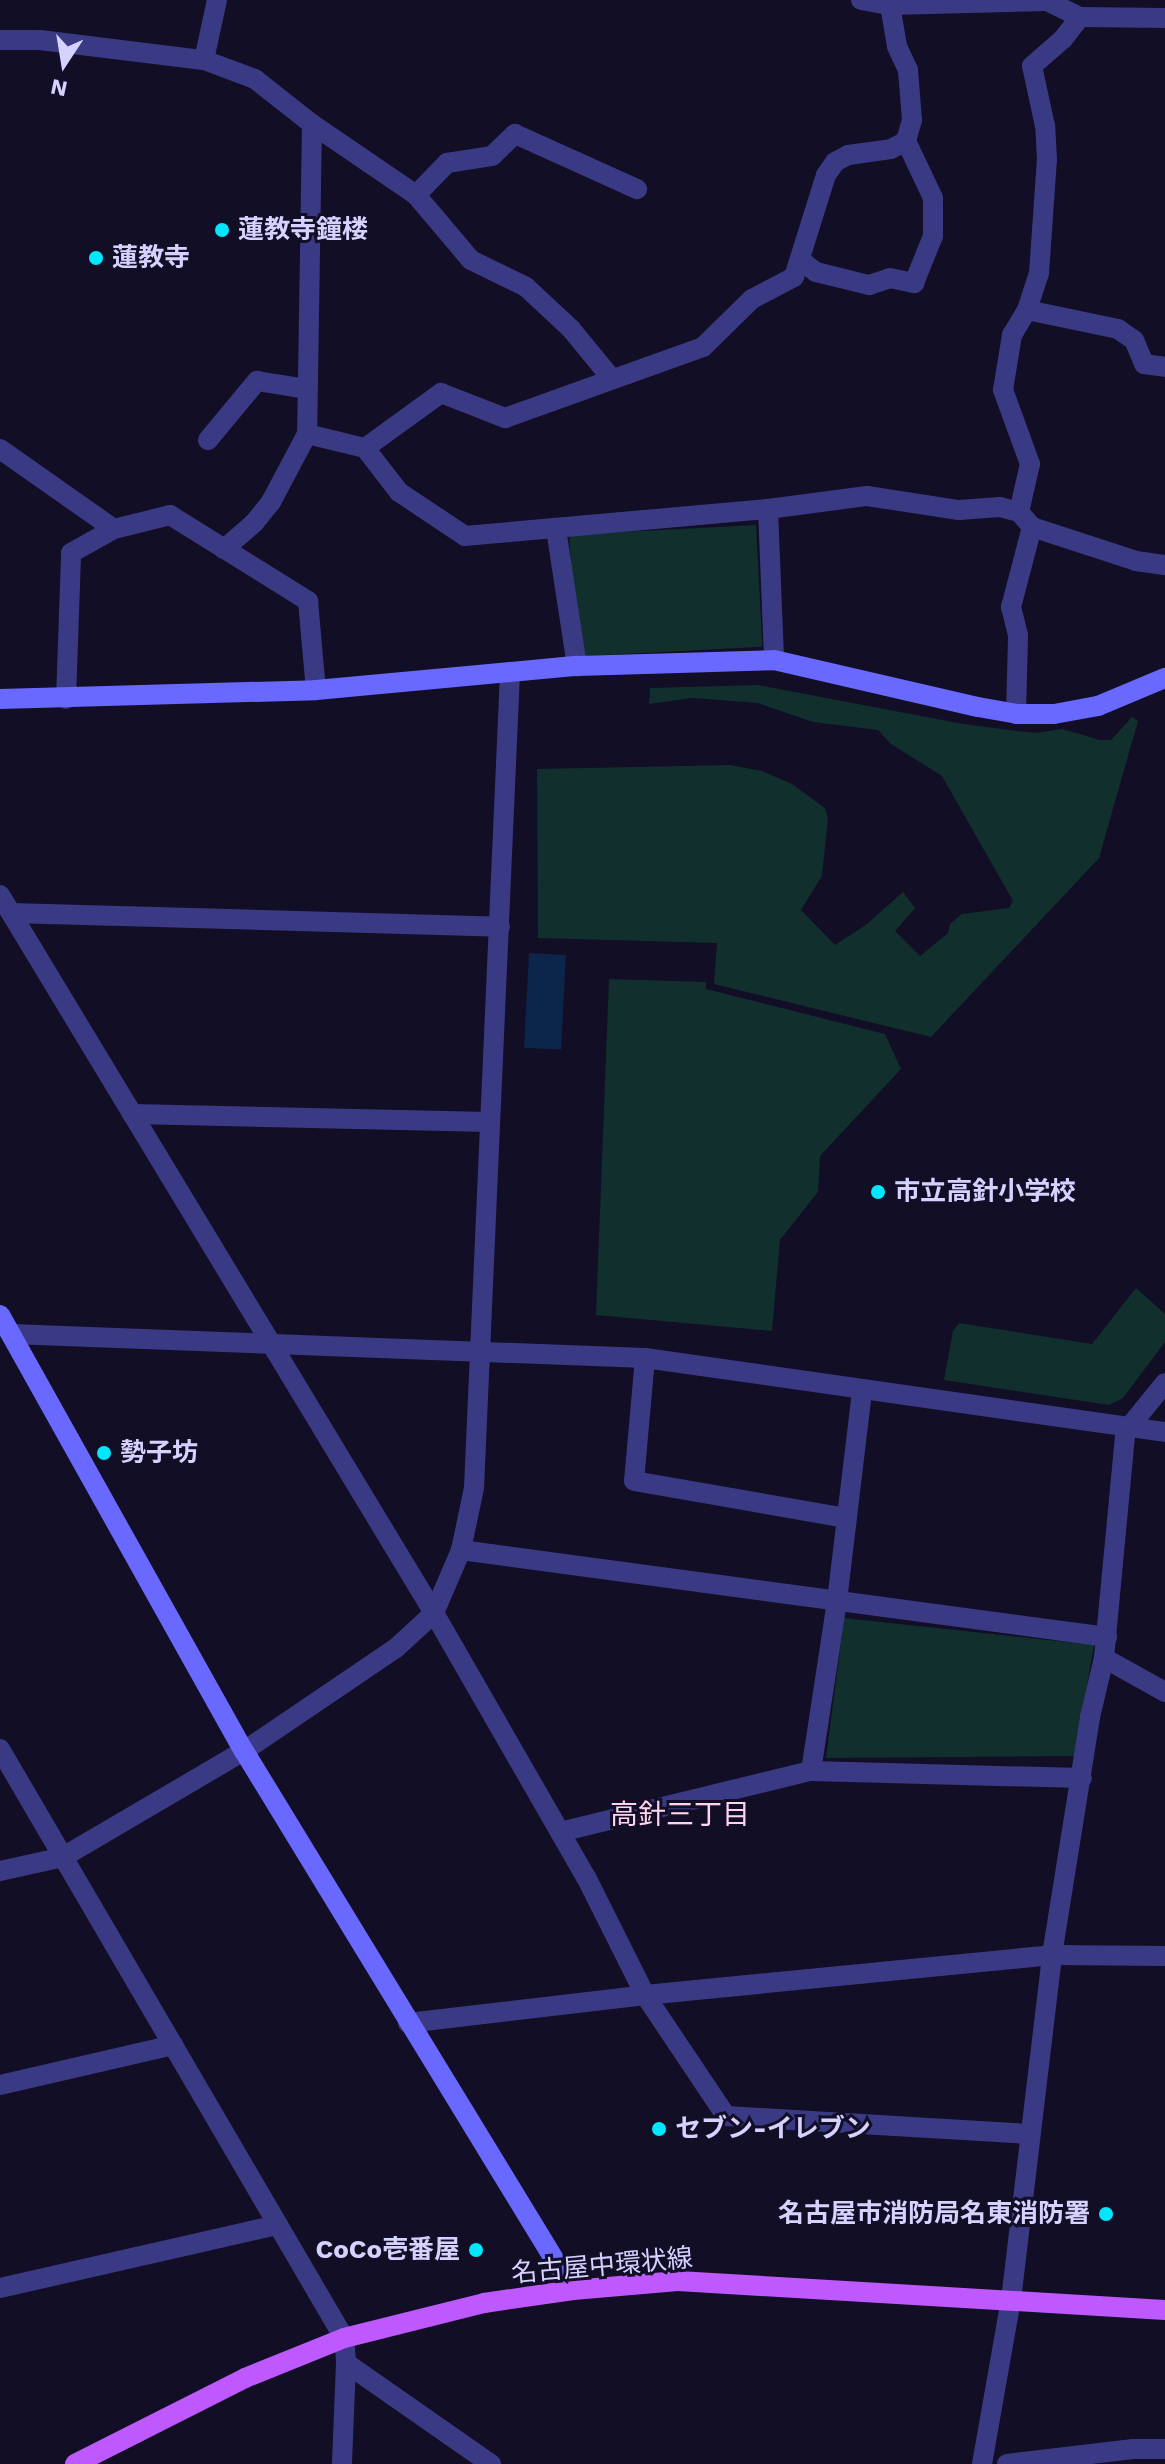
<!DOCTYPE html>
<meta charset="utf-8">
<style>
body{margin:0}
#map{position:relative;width:1165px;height:2464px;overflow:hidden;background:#120e25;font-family:"Work Sans","Noto Sans JP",sans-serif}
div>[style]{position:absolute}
.green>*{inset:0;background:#112f2d;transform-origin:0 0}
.water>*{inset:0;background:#0c254a;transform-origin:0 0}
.street>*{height:20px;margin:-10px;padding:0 10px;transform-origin:10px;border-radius:10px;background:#3a3984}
.secondary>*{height:20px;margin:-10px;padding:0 10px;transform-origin:10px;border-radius:10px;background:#6a69ff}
.primary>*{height:20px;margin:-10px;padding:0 10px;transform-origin:10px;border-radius:10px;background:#be59ff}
.dots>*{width:22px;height:22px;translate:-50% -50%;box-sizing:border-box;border:4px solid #120e25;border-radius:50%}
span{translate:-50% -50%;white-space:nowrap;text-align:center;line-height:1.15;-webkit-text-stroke:6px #120e25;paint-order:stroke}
.poi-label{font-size:26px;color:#d6d2ff;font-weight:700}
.left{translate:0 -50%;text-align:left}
.right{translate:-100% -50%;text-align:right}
.street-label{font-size:26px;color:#d6d2ff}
.neighbourhood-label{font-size:28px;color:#ffd4f0}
.north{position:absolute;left:24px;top:24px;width:80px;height:80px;-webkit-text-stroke:6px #120e25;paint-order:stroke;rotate:192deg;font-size:22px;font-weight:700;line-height:32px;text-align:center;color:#d6d2ff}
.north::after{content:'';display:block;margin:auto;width:28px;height:36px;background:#d6d2ff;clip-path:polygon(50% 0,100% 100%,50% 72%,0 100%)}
</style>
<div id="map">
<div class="green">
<div style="left:756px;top:525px;width:122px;height:187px;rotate:87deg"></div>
<div style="clip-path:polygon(758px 685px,963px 724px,1035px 733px,1062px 729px,1100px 740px,1111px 740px,1132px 717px,1138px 721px,1099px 858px,931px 1037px,714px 984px,717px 943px,538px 938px,537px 769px,730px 765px,762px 771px,792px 784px,825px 808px,828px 818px,822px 876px,801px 910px,835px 945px,867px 924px,903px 892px,915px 908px,895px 931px,920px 956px,948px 933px,950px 924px,962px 914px,1009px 908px,1013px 901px,942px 776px,891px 744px,878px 730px,813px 722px,758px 703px,693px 698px,649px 704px,650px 688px)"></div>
<div style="clip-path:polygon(609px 979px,706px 982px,706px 989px,885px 1034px,901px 1069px,820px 1156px,818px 1192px,780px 1240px,772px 1331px,596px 1315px)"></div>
<div style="clip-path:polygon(1136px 1288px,1165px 1314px,1165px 1342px,1123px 1398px,1109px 1405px,944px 1380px,953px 1331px,959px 1323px,1092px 1344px)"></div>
<div style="clip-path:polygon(844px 1618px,1094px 1645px,1075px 1756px,826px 1758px)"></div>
</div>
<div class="water">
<div style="left:529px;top:953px;width:37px;height:95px;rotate:3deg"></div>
</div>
<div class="street">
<div style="left:861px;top:0;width:29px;rotate:10deg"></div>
<div style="left:890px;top:5px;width:157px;rotate:-1.5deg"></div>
<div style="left:1047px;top:1px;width:37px;rotate:26deg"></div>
<div style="left:1080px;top:17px;width:85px;rotate:0.7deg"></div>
<div style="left:0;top:40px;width:40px"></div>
<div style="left:40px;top:40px;width:165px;rotate:7deg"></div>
<div style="left:204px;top:60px;width:54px;rotate:20.4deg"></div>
<div style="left:255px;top:79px;width:73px;rotate:38.3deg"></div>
<div style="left:312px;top:124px;width:310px;rotate:90.9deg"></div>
<div style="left:307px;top:434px;width:77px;rotate:117.9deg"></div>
<div style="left:271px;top:502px;width:27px;rotate:129deg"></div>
<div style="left:254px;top:523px;width:40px;rotate:139deg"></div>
<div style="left:204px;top:60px;width:61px;rotate:-77.8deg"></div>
<div style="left:312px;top:124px;width:126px;rotate:34.3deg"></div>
<div style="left:416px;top:195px;width:85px;rotate:49.8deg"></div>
<div style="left:471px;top:260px;width:61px;rotate:26.1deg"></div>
<div style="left:526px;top:287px;width:62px;rotate:43deg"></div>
<div style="left:571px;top:329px;width:65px;rotate:50.6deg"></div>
<div style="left:416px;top:195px;width:45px;rotate:-45.9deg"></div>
<div style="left:447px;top:163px;width:46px;rotate:-8.8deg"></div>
<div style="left:492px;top:156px;width:32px;rotate:-44deg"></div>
<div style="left:515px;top:134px;width:134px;rotate:24.3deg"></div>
<div style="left:800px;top:260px;width:20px;rotate:37deg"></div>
<div style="left:816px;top:272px;width:55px;rotate:13.8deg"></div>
<div style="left:869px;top:285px;width:22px;rotate:-18deg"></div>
<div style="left:890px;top:278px;width:25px;rotate:12deg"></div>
<div style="left:914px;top:283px;width:51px;rotate:-68deg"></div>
<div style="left:933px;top:236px;width:38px;rotate:-90deg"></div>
<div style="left:933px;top:198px;width:63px;rotate:-115.3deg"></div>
<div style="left:1027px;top:310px;width:93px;rotate:11.8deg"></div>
<div style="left:1118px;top:329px;width:19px;rotate:35deg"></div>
<div style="left:1134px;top:340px;width:26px;rotate:67deg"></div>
<div style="left:1144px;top:364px;width:21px;rotate:8deg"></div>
<div style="left:307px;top:434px;width:60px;rotate:13.6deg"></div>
<div style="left:365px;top:448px;width:94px;rotate:-35.9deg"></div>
<div style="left:441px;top:393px;width:69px;rotate:21.3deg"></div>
<div style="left:505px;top:418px;width:210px;rotate:-19.7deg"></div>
<div style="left:703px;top:347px;width:69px;rotate:-44.4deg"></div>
<div style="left:752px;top:299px;width:47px;rotate:-27.6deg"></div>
<div style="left:794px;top:277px;width:107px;rotate:-72.6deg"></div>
<div style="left:826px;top:175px;width:16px;rotate:-55deg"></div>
<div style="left:835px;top:162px;width:15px;rotate:-28deg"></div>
<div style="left:848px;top:155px;width:43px;rotate:-7.9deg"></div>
<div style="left:891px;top:149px;width:17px;rotate:-28deg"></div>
<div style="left:906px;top:141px;width:22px;rotate:-74deg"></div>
<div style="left:912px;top:120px;width:50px;rotate:-94.6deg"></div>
<div style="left:908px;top:70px;width:26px;rotate:-115deg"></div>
<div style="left:897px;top:46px;width:42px;rotate:-99.7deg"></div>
<div style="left:208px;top:440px;width:77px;rotate:-50.3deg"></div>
<div style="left:257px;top:381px;width:51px;rotate:9.1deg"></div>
<div style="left:365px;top:448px;width:56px;rotate:52.3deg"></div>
<div style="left:399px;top:492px;width:79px;rotate:33.7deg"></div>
<div style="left:465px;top:536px;width:304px;rotate:-5.1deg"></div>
<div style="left:768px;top:509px;width:100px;rotate:-7.5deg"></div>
<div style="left:867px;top:496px;width:93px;rotate:8.7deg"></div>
<div style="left:959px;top:510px;width:41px;rotate:-4.2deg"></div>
<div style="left:1000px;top:507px;width:20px;rotate:15deg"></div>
<div style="left:1019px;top:512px;width:20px;rotate:49deg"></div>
<div style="left:1032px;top:527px;width:109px;rotate:18.1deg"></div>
<div style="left:1136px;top:561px;width:29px;rotate:8deg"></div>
<div style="left:0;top:449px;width:139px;rotate:35.1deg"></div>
<div style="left:768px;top:509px;width:151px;rotate:87.7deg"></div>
<div style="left:1019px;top:512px;width:49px;rotate:-77.1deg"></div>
<div style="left:1030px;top:464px;width:79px;rotate:-110deg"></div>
<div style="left:1003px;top:390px;width:56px;rotate:-80.7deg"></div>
<div style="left:1012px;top:335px;width:29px;rotate:-59deg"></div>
<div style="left:1027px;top:310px;width:39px;rotate:-72deg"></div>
<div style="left:1039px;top:273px;width:113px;rotate:-86deg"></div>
<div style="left:1047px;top:160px;width:34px;rotate:-93deg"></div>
<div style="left:1045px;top:126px;width:61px;rotate:-102.2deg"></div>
<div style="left:1032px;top:66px;width:41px;rotate:-41.1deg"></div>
<div style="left:1063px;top:39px;width:28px;rotate:-52deg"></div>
<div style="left:556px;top:529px;width:139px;rotate:81.3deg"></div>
<div style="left:66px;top:699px;width:146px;rotate:-88deg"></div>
<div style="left:71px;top:553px;width:49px;rotate:-29.2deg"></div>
<div style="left:114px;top:529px;width:58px;rotate:-14deg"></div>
<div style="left:170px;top:515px;width:163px;rotate:31.9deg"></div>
<div style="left:308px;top:601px;width:89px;rotate:84.9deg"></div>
<div style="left:1016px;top:714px;width:79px;rotate:-88.5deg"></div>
<div style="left:1018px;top:635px;width:29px;rotate:-104deg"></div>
<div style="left:1011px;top:607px;width:83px;rotate:-75.3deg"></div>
<div style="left:0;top:895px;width:839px;rotate:58.85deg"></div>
<div style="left:434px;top:1613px;width:305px;rotate:60.1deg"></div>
<div style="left:586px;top:1877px;width:132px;rotate:63.4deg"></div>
<div style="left:645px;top:1995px;width:146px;rotate:56.2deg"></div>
<div style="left:726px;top:2116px;width:304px;rotate:3.4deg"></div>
<div style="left:11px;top:913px;width:489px;rotate:1.6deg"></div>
<div style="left:132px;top:1114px;width:358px;rotate:1.3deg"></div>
<div style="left:11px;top:1334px;width:634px;rotate:2.17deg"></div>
<div style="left:645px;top:1358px;width:525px;rotate:8.1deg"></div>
<div style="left:645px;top:1358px;width:123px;rotate:95.1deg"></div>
<div style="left:634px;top:1481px;width:216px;rotate:9.9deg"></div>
<div style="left:1130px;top:1426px;width:55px;rotate:-50.9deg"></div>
<div style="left:461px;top:1550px;width:652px;rotate:7.67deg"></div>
<div style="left:1104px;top:1658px;width:70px;rotate:29.1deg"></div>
<div style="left:0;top:1749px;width:682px;rotate:59.71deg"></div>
<div style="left:344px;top:2338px;width:25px;rotate:85deg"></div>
<div style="left:346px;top:2363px;width:101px;rotate:92.3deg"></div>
<div style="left:811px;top:1771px;width:172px;rotate:-81.3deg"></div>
<div style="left:837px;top:1601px;width:212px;rotate:-83.2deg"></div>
<div style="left:560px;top:1832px;width:258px;rotate:-13.7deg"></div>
<div style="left:811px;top:1771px;width:271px;rotate:1.5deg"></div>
<div style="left:0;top:1871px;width:65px;rotate:-12.5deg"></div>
<div style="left:63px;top:1857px;width:210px;rotate:-30.4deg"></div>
<div style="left:244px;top:1751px;width:184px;rotate:-34.1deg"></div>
<div style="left:396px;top:1648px;width:52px;rotate:-42.6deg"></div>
<div style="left:434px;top:1613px;width:69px;rotate:-66.8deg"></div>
<div style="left:461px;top:1550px;width:63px;rotate:-78.2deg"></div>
<div style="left:474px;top:1488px;width:817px;rotate:-87.47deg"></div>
<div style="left:408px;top:2023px;width:239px;rotate:-6.7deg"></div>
<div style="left:645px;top:1995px;width:409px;rotate:-5.6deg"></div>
<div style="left:1052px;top:1955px;width:113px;rotate:0.5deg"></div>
<div style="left:0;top:2085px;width:178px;rotate:-13deg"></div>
<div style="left:0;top:2288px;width:285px;rotate:-12.8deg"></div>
<div style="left:346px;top:2363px;width:177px;rotate:34.9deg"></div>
<div style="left:982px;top:2464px;width:167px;rotate:-80deg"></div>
<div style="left:1011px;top:2300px;width:347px;rotate:-83.2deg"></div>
<div style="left:1052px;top:1955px;width:241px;rotate:-80.9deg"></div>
<div style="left:1090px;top:1717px;width:61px;rotate:-76.7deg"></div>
<div style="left:1104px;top:1658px;width:232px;rotate:-84.6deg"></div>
<div style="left:1007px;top:2464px;width:127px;rotate:-6.8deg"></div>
<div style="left:1133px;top:2449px;width:32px"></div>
</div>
<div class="secondary">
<div style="left:0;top:699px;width:316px;rotate:-1.6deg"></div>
<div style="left:316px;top:690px;width:262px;rotate:-5.3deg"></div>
<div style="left:577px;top:666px;width:197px;rotate:-1.7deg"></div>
<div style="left:774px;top:660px;width:209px;rotate:13deg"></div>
<div style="left:978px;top:707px;width:39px;rotate:10deg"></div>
<div style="left:1016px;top:714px;width:38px"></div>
<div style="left:1054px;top:714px;width:45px;rotate:-10.3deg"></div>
<div style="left:1098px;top:706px;width:73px;rotate:-22.7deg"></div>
<div style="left:0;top:1315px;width:500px;rotate:60.8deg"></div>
<div style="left:244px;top:1751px;width:631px;rotate:58.6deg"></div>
</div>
<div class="primary">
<div style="left:75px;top:2464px;width:191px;rotate:-26.8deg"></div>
<div style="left:245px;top:2378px;width:107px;rotate:-22deg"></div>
<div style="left:344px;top:2338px;width:144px;rotate:-14deg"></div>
<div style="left:484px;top:2303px;width:90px;rotate:-8.3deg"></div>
<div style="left:573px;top:2290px;width:105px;rotate:-4.9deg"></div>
<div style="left:678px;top:2281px;width:488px;rotate:3.4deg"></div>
</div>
<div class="dots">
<div style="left:222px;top:230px;background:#00e7fd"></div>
<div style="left:96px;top:258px;background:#00e7fd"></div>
<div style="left:878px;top:1192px;background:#00e7fd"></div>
<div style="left:104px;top:1453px;background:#00e7fd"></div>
<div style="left:659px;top:2129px;background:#00e7fd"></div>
<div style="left:1106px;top:2214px;background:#00e7fd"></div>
<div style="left:476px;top:2250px;background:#00e7fd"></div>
</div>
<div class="poi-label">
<span class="left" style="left:238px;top:230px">蓮教寺鐘楼</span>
<span class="left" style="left:112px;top:258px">蓮教寺</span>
<span class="left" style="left:894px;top:1192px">市立高針小学校</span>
<span class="left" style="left:120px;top:1453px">勢子坊</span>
<span class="left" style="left:675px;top:2129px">セブン-イレブン</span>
<span class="right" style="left:1090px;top:2214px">名古屋市消防局名東消防署</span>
<span class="right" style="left:460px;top:2250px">CoCo壱番屋</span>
</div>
<div class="street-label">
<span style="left:602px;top:2266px;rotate:-5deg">名古屋中環状線</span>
</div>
<div class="neighbourhood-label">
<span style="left:680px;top:1815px">高針三丁目</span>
</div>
<div class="north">N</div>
</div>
